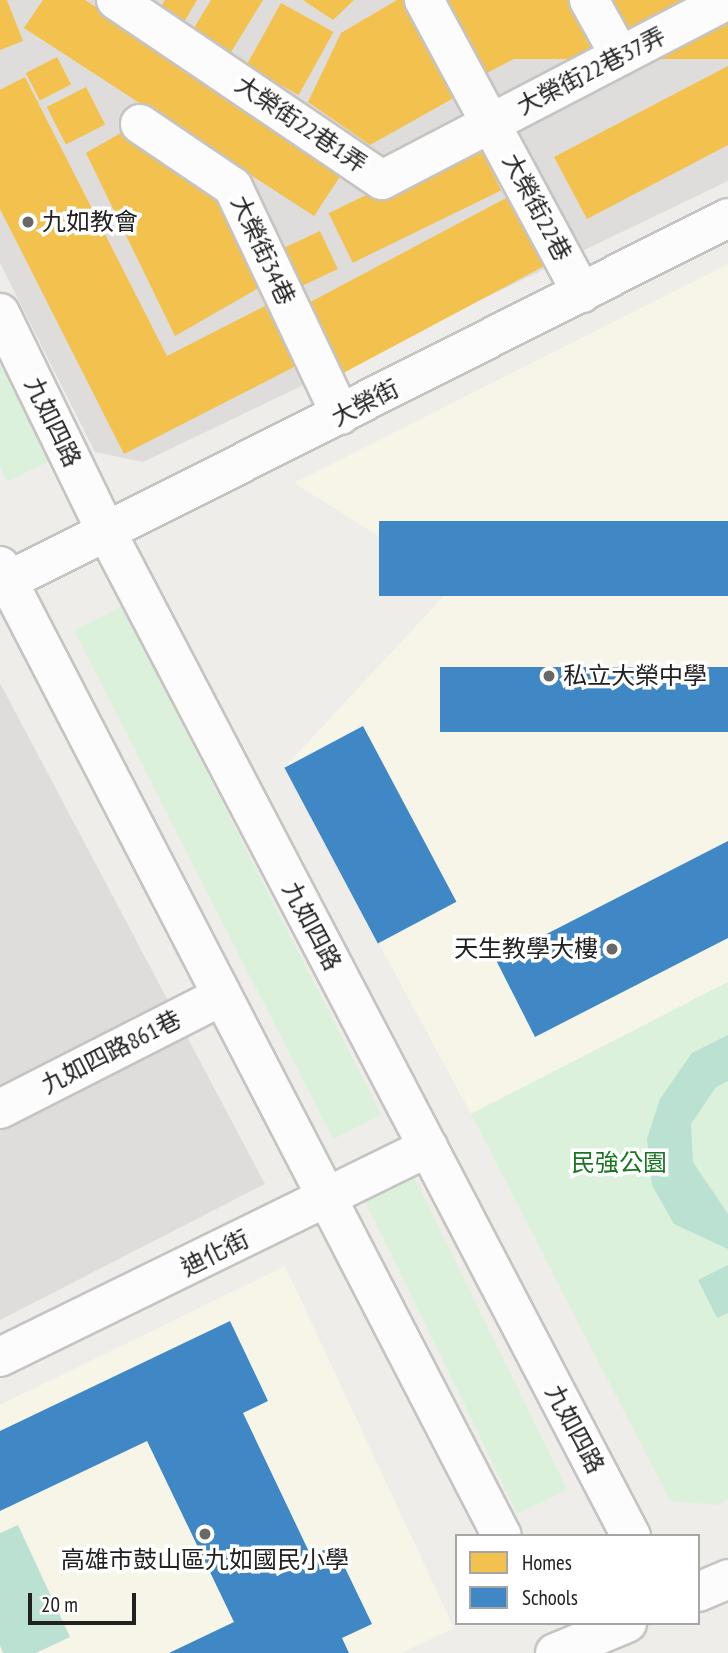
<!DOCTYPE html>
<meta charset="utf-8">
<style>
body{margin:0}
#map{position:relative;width:728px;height:1653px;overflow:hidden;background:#efedea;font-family:"PT Sans Narrow","Noto Sans TC",sans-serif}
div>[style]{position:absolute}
.residential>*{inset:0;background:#dedddb}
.education>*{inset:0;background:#f6f5e8}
.park>*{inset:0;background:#dbf1dc;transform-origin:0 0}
.pitch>*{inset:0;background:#bae1d1}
.homes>*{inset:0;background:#f2c14e;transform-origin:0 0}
.schools>*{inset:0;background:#3f88c5;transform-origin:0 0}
.roads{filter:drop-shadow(2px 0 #c5c4c2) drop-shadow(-2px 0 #c5c4c2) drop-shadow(0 2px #c5c4c2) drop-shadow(0 -2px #c5c4c2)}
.minor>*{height:38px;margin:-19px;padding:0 19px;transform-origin:19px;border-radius:19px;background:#fdfcfc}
.dots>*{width:19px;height:19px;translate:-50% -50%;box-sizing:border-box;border:4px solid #fff;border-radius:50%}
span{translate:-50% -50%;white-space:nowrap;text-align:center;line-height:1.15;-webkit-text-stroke:7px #fff;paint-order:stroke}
.street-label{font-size:24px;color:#212121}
.poi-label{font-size:24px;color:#212121}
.left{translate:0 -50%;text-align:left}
.right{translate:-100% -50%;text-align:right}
.park-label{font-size:24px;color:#177721}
.legend{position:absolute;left:455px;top:1534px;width:245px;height:91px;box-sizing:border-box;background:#fff;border:2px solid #a6a6a6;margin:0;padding:9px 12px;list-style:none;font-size:21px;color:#212121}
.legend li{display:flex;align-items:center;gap:14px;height:35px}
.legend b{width:35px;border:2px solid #a6a6a6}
.scale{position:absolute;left:28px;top:1593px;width:108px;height:32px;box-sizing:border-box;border:4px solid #212121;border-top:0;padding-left:9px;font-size:21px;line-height:24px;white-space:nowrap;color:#212121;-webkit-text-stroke:5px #fff;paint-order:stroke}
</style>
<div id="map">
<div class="residential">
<div style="clip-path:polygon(0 0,728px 0,728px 181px,143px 462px,95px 452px,0 263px)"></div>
<div style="clip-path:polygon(0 683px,265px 1184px,0 1320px)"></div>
</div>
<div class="education">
<div style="clip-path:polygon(728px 264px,728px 982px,471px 1114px,284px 768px,455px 584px,294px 483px)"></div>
<div style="clip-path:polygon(285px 1266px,454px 1628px,401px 1653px,0 1653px,0 1405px)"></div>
</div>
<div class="park">
<div style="clip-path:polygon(0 340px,58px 457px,7px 482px,0 467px)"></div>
<div style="left:122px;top:606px;width:571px;height:54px;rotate:63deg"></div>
<div style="clip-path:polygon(728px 982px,728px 1499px,717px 1505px,670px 1501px,471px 1114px)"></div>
<div style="left:414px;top:1176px;width:349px;height:55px;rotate:64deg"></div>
</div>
<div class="pitch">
<div style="clip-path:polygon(728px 1035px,728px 1081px,716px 1087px,691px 1124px,693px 1162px,728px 1214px,728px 1249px,674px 1224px,652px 1185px,647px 1139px,660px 1099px,692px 1053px)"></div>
<div style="clip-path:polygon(728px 1265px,728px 1313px,717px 1318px,698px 1280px)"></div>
<div style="clip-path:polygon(18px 1525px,70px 1637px,36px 1653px,3px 1653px,0 1646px,0 1533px)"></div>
</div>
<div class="homes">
<div style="clip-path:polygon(0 0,7px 0,23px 41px,0 50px)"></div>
<div style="clip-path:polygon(43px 0,85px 0,345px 169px,314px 216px,24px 28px)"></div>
<div style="clip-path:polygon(165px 0,197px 0,184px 22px,160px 8px)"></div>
<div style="clip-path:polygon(211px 0,263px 0,228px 57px,191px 33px)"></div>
<div style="clip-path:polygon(303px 0,354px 0,333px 20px)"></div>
<div style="clip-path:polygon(397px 0,410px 0,459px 95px,370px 145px,308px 102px,341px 33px)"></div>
<div style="clip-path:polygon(447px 0,576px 0,587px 21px,485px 74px)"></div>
<div style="left:728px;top:0;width:59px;height:254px;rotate:90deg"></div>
<div style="left:281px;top:3px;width:60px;height:72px;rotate:29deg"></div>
<div style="left:57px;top:57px;width:31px;height:35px;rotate:63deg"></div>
<div style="clip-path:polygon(728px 66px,728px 145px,587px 219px,554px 157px)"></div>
<div style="clip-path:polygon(25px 77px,167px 356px,265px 306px,296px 366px,124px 454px,0 209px,0 90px)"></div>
<div style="left:86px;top:87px;width:42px;height:44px;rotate:63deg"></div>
<div style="clip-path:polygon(131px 127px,212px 186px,262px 286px,175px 336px,86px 153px)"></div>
<div style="left:477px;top:141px;width:55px;height:165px;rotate:64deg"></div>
<div style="left:508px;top:197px;width:78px;height:227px;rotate:62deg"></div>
<div style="left:320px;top:231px;width:42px;height:50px;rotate:65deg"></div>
</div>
<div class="schools">
<div style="left:728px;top:521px;width:75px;height:349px;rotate:90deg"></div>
<div style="left:728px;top:667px;width:65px;height:288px;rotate:90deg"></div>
<div style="left:363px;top:726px;width:199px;height:89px;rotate:62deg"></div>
<div style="clip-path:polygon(728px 841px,728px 938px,535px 1037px,496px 960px)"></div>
<div style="clip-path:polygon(230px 1321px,268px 1401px,243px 1413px,311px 1556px,334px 1545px,372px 1624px,342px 1638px,349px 1653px,169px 1653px,234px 1622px,147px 1441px,0 1511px,0 1431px)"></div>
</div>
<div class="roads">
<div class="minor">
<div style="left:116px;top:0;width:321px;rotate:34.1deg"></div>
<div style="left:382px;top:180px;width:390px;rotate:-27.5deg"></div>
<div style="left:424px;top:0;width:333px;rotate:61.7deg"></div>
<div style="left:589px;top:0;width:64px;rotate:61deg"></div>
<div style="left:140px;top:124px;width:112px;rotate:34.1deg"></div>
<div style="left:233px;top:187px;width:252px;rotate:64.7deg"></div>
<div style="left:0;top:313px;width:242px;rotate:64.1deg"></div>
<div style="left:106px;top:531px;width:1134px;rotate:62.42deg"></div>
<div style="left:0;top:566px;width:1092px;rotate:62.64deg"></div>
<div style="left:0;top:585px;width:815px;rotate:-26.75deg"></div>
<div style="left:0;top:1109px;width:249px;rotate:-27deg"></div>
<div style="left:0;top:1357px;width:477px;rotate:-26.1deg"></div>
<div style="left:698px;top:1592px;width:33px;rotate:-23deg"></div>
<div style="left:555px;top:1653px;width:78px;rotate:-22.6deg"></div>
</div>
</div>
<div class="dots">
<div style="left:28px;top:222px;background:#696867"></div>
<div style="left:549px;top:676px;background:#696867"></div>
<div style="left:612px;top:949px;background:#696867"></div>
<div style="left:205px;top:1534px;background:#696867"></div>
</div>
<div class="street-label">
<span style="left:591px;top:71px;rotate:-27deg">大榮街22巷37弄</span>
<span style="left:301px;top:124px;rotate:34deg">大榮街22巷1弄</span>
<span style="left:537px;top:207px;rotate:62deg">大榮街22巷</span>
<span style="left:263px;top:250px;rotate:65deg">大榮街34巷</span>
<span style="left:365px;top:403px;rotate:-27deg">大榮街</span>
<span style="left:53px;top:422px;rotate:64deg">九如四路</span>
<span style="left:312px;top:926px;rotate:62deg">九如四路</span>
<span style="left:111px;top:1052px;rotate:-27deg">九如四路861巷</span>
<span style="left:215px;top:1253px;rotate:-26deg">迪化街</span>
<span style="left:575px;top:1429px;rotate:62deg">九如四路</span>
</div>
<div class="poi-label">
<span class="left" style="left:42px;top:222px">九如教會</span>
<span class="left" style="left:563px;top:676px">私立大榮中學</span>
<span class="right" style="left:598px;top:949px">天生教學大樓</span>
<span style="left:205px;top:1560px">高雄市鼓山區九如國民小學</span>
</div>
<div class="park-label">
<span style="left:619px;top:1163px">民強公園</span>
</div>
<ul class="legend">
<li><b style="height:19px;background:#f2c14e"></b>Homes</li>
<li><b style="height:19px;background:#3f88c5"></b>Schools</li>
</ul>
<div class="scale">20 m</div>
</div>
